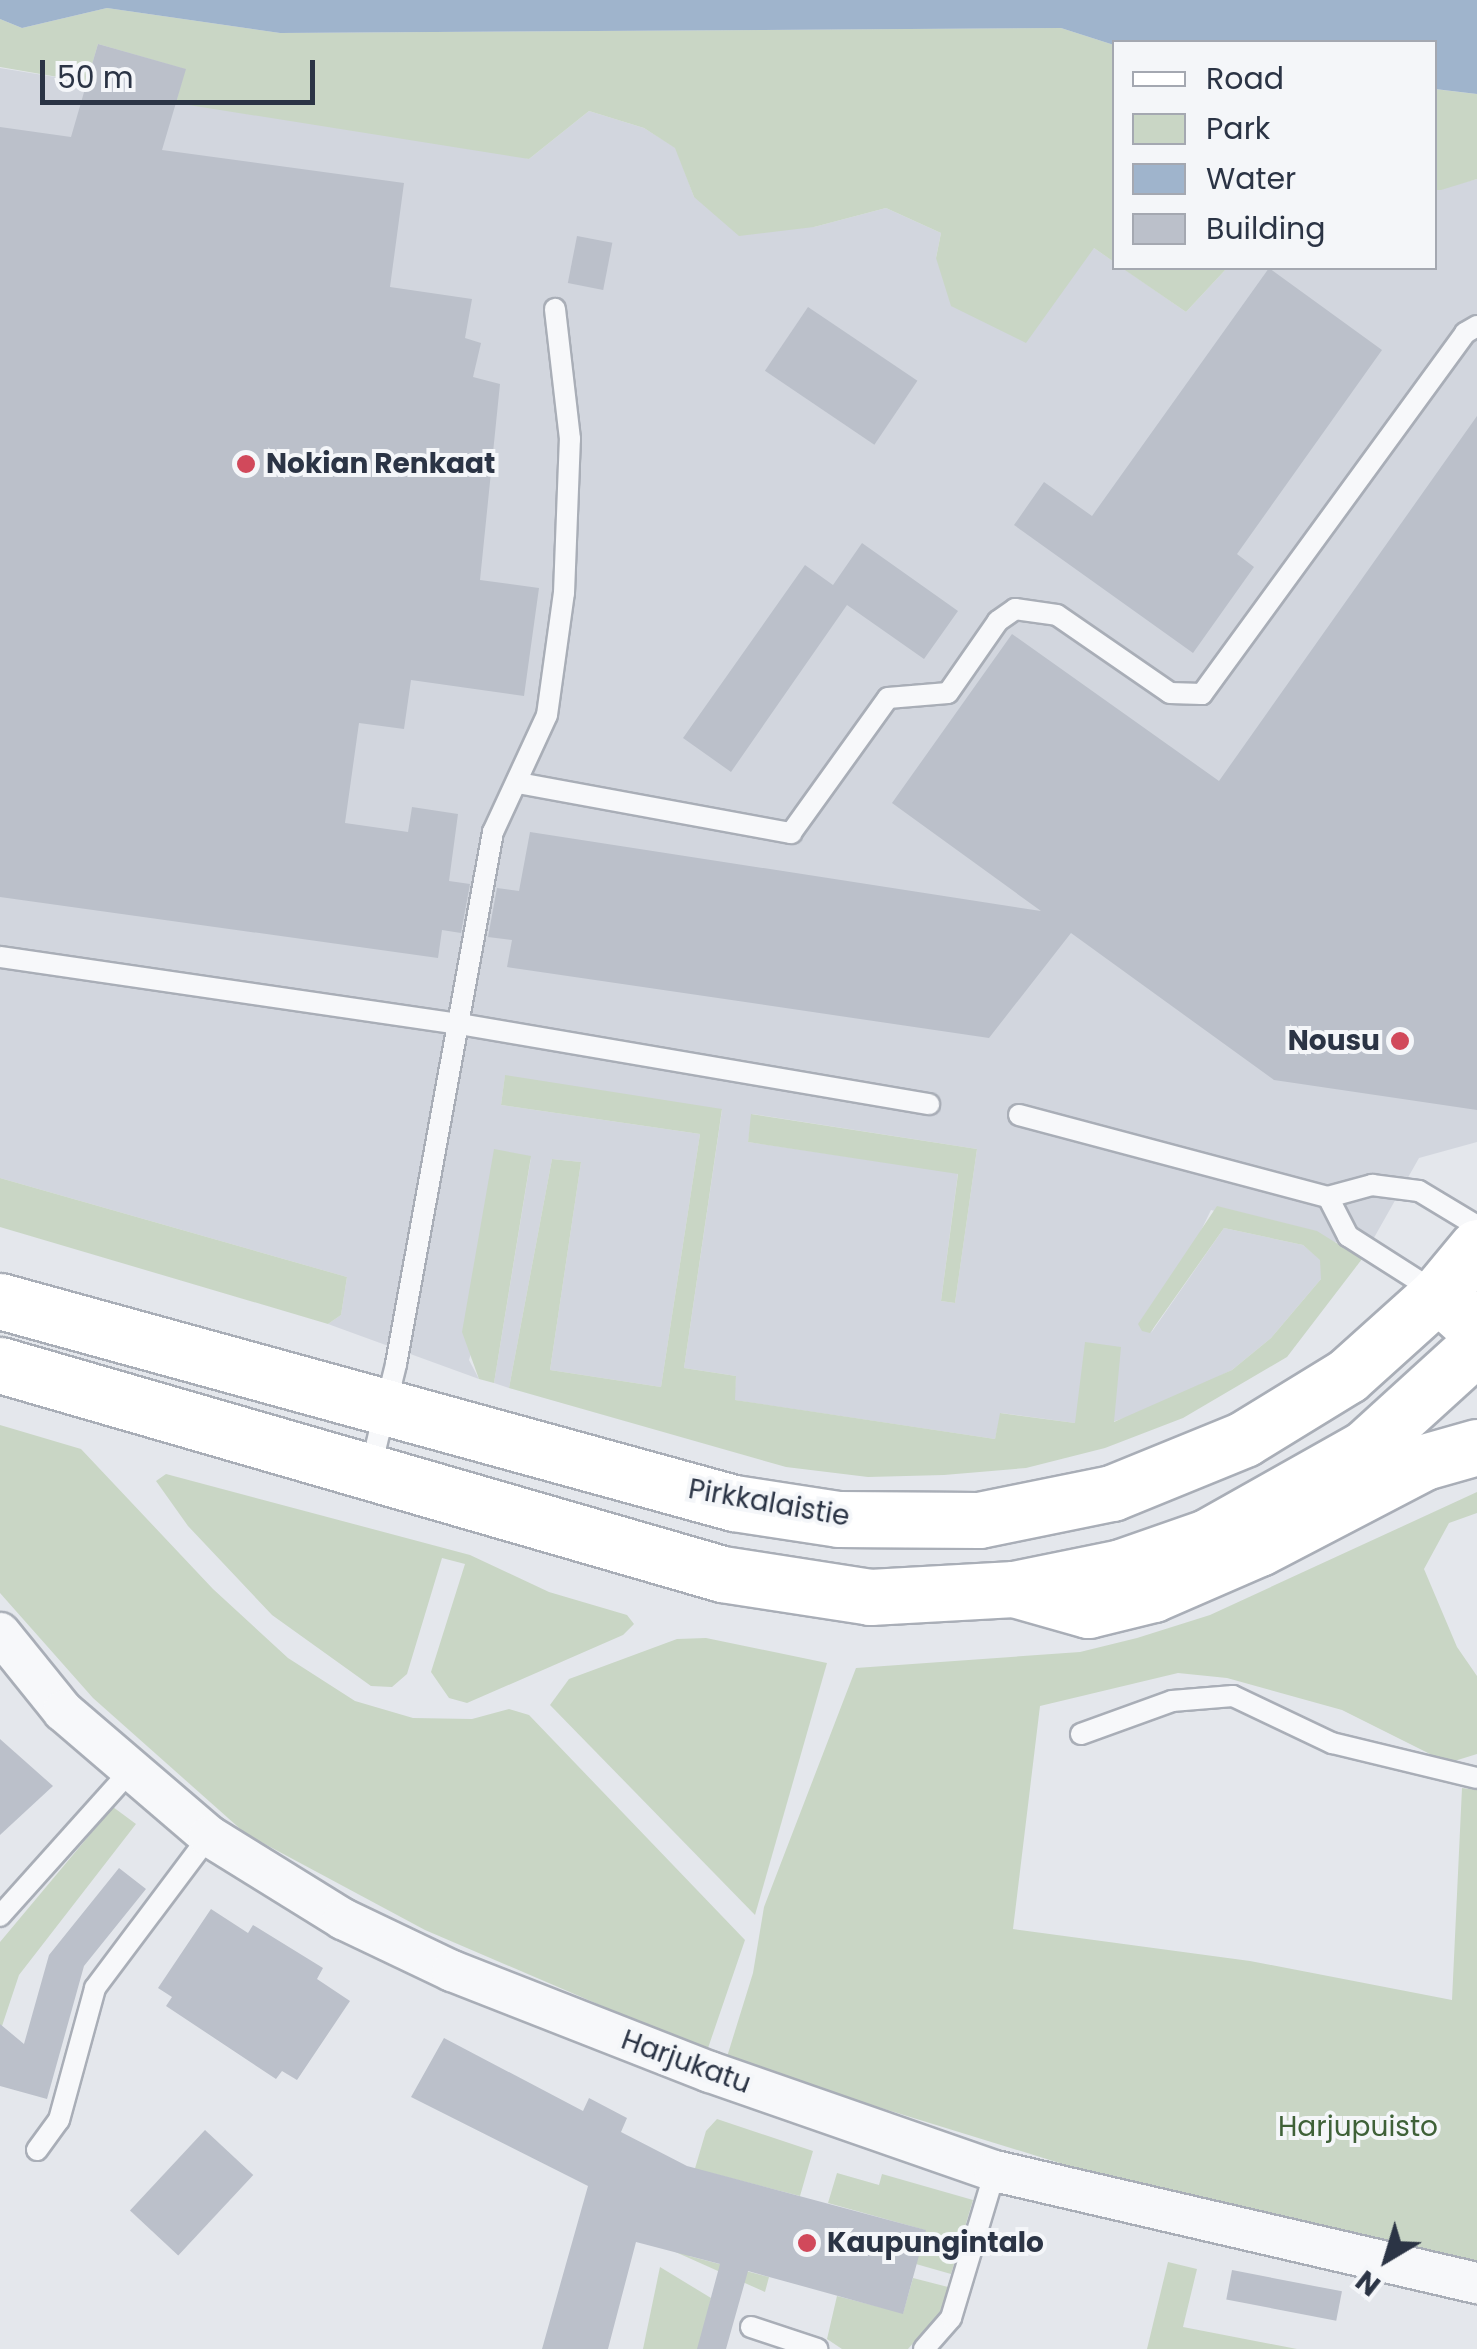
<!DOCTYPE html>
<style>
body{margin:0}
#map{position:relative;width:1477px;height:2349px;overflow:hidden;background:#e4e7ec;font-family:Poppins,sans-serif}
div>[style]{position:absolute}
.built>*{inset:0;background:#d2d6de}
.green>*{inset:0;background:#c9d6c5}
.water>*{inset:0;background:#9fb4cc}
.building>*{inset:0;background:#bbc0ca;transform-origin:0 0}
.roads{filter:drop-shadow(2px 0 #a9aeb7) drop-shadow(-2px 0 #a9aeb7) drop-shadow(0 2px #a9aeb7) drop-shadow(0 -2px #a9aeb7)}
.lane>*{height:20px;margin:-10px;padding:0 10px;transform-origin:10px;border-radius:10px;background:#f7f8fa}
.street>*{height:40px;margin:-20px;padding:0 20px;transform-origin:20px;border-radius:20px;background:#f7f8fa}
.secondary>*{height:55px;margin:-27.5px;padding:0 27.5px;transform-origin:27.5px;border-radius:27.5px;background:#fff}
.primary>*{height:55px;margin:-27.5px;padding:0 27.5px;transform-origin:27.5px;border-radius:27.5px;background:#fff}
.dots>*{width:28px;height:28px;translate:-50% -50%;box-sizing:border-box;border:5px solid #f4f6f9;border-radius:50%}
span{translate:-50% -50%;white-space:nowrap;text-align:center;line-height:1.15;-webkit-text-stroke:8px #f4f6f9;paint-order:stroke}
.poi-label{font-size:28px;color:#2b3445;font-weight:700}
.left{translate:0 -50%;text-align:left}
.right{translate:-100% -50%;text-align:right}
.street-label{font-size:28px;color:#2b3445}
.park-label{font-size:28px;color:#3f6138}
.legend{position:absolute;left:1112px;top:40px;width:325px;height:230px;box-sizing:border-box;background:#f4f6f9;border:2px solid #a4a8b1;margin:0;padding:12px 18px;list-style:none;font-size:30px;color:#2b3445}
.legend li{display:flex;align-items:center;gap:20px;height:50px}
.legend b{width:50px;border:2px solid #a4a8b1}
.north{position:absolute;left:1337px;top:2209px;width:100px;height:100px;-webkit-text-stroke:8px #f4f6f9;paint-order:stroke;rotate:218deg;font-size:28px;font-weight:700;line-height:40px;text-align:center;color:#2b3445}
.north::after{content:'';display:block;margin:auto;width:35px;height:45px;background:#2b3445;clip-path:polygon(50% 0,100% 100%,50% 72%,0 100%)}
.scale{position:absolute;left:40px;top:60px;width:275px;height:45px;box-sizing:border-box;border:5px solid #2b3445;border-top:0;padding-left:12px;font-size:30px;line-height:35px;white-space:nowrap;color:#2b3445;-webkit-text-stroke:8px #f4f6f9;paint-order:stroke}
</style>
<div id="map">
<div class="built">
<div style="clip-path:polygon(evenodd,98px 44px,529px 159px,589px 111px,644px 128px,676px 148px,694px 197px,814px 227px,886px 208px,941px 233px,936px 258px,1094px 248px,1186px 312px,1227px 268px,1434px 268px,1435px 190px,1477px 179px,1477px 1142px,1419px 1158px,1362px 1259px,1346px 1245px,1211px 1210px,1151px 1333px,1224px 1228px,1303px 1245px,1321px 1260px,1321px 1279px,1271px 1338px,1232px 1370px,1149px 1410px,1112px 1422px,1075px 1423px,1001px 1413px,995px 1439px,734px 1400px,736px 1376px,684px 1368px,722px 1110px,505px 1076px,501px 1105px,700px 1134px,661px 1387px,550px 1370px,581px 1162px,552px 1159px,509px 1388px,494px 1383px,531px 1157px,469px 1360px,479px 1379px,328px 1324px,341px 1315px,347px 1277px,0 1178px,0 68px,86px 82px,98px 44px,752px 1114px,977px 1149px,955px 1303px,941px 1301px,958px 1173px,748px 1142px,752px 1114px)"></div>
</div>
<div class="green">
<div style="clip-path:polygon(107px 8px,280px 33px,1061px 28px,1114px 45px,1114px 262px,1094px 248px,1026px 343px,951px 306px,936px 258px,941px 233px,886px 208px,814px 227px,739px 236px,694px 197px,675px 148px,644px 128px,589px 111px,529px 159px,176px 103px,185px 69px,98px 44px,87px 82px,0 67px,0 19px,22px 28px)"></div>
<div style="clip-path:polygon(1434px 89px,1477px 94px,1477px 179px,1441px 190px,1435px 190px)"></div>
<div style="clip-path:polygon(1122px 268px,1227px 268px,1186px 312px)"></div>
<div style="clip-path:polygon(505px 1075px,722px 1109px,684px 1368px,736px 1376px,735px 1400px,995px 1439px,1000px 1413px,1075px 1423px,1085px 1342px,1121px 1347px,1114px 1422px,1232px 1370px,1271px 1338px,1321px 1279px,1320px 1260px,1303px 1245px,1224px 1228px,1150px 1333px,1142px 1331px,1138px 1324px,1217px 1206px,1317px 1231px,1362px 1259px,1287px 1357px,1183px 1418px,1105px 1448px,1026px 1468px,944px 1475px,868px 1477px,786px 1467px,509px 1388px,552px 1159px,581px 1162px,550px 1370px,661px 1387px,700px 1134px,501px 1105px)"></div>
<div style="clip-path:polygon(751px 1114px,977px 1149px,955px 1303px,941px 1301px,958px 1174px,748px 1142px)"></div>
<div style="clip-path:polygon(494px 1149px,531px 1156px,494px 1383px,479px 1379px,462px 1332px)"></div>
<div style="clip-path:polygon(0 1178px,347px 1277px,341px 1315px,328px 1324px,0 1227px)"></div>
<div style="clip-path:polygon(0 1425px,81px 1449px,213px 1589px,288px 1658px,355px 1701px,413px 1718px,472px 1719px,509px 1709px,529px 1715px,745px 1940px,707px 2051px,425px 1930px,246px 1834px,93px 1698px,0 1593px)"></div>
<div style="clip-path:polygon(166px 1474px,470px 1555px,549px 1592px,627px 1615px,634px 1624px,623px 1635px,467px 1703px,449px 1698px,431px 1672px,465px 1564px,442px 1558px,407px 1674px,392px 1687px,371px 1686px,272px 1615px,188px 1526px,156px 1481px)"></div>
<div style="clip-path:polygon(1477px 1492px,1477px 1513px,1449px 1523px,1424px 1569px,1457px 1647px,1477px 1676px,1477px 1754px,1448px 1763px,1342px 1710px,1227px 1678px,1178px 1673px,1040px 1706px,1013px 1929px,1250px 1961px,1452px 2000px,1462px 1788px,1477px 1790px,1477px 2266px,1124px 2183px,726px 2060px,753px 1973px,764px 1907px,856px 1668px,1080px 1652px,1137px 1638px,1210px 1615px)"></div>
<div style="clip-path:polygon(706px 1638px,827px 1663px,755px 1915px,550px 1705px,569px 1679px,677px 1639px)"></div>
<div style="clip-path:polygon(113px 1807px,136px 1824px,19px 1975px,0 2032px,0 1942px)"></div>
<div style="clip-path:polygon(717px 2119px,813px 2151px,800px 2196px,711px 2173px,689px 2256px,769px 2277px,765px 2292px,671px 2250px,706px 2131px)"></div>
<div style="clip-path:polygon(837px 2173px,879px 2185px,882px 2174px,973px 2200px,951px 2274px,916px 2264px,925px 2230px,828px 2203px)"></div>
<div style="clip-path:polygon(1168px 2262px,1197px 2269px,1183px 2327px,1297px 2349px,1147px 2349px)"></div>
<div style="clip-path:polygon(660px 2267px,711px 2298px,700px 2349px,643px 2349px)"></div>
<div style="clip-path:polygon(913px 2278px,948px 2287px,941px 2311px,908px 2349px,842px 2349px,827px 2339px,837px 2296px,903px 2313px)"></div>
</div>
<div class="water">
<div style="clip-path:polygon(0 0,1477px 0,1477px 94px,1435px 89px,1434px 42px,1114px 45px,1061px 28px,280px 33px,107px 8px,22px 28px,0 19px)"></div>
</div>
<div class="building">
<div style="clip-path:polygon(98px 44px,186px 69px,162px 150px,404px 183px,390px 287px,472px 299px,465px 338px,481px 343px,473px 377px,500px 384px,480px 580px,539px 588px,524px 696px,411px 680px,404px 729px,359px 723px,345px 823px,408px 832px,412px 807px,458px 814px,449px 881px,470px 884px,461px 933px,442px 930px,438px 958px,0 897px,0 127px,71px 137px)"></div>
<div style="left:577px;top:236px;width:36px;height:48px;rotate:11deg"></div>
<div style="clip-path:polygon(1269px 268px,1382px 350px,1237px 554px,1254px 567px,1193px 653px,1014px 525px,1044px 482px,1092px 516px)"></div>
<div style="left:808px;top:307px;width:132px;height:77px;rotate:34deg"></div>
<div style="clip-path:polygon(1477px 416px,1477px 1110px,1274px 1080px,1071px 933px,989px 1038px,507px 967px,512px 940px,488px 937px,497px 888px,519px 891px,530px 832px,1041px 911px,892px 803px,1012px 634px,1219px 781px)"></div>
<div style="clip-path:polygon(862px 543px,958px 611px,924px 659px,847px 605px,731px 772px,683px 738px,805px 565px,833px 585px)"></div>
<div style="clip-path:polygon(0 1739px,53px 1786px,0 1835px)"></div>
<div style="clip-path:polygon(119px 1868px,146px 1889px,84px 1966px,47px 2099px,0 2086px,0 2024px,24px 2044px,49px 1955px)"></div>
<div style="clip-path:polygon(211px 1909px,248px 1933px,253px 1925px,323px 1968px,317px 1979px,350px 2001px,297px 2080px,282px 2071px,276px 2079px,166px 2006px,172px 1997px,158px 1988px)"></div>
<div style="clip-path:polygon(444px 2038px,583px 2111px,589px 2098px,627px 2118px,621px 2132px,687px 2166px,926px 2230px,903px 2314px,748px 2271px,726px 2349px,697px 2349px,720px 2264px,636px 2242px,608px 2349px,542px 2349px,588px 2186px,411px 2097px)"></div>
<div style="left:205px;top:2130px;width:66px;height:110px;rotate:43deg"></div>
<div style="left:1232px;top:2270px;width:112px;height:30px;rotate:11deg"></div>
</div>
<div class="roads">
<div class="lane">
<div style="left:518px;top:783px;width:278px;rotate:10.4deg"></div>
<div style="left:791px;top:833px;width:166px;rotate:-54.3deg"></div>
<div style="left:888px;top:698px;width:60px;rotate:-4.8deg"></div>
<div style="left:948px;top:693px;width:88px;rotate:-55.2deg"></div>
<div style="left:998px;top:621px;width:21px;rotate:-35deg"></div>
<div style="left:1015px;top:609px;width:42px;rotate:8.1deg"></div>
<div style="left:1057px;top:615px;width:137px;rotate:34.6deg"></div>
<div style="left:1170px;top:693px;width:32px;rotate:2deg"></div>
<div style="left:1202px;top:694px;width:447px;rotate:-53.9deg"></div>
<div style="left:1465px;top:333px;width:14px;rotate:-30deg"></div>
<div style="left:0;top:957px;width:465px;rotate:8.3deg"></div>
<div style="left:460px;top:1024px;width:476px;rotate:9.7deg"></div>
<div style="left:1019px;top:1115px;width:320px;rotate:14.9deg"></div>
<div style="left:1328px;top:1197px;width:46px;rotate:-15.3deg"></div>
<div style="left:1372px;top:1185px;width:47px;rotate:7.3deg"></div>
<div style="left:1419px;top:1191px;width:68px;rotate:31.1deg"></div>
<div style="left:1328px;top:1197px;width:44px;rotate:62.9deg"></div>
<div style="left:1348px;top:1236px;width:104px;rotate:32.5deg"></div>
<div style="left:370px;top:1471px;width:110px;rotate:-76.3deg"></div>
<div style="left:396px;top:1364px;width:541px;rotate:-79.67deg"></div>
<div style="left:493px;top:832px;width:129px;rotate:-65.2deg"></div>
<div style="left:547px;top:715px;width:123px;rotate:-82.1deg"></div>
<div style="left:564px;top:593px;width:154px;rotate:-87.8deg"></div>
<div style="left:570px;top:439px;width:131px;rotate:-96.6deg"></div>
<div style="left:1081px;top:1734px;width:97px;rotate:-19.9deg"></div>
<div style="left:1172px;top:1701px;width:61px;rotate:-4.7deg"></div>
<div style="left:1233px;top:1696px;width:110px;rotate:25.4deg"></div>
<div style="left:1332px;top:1743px;width:149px;rotate:13.6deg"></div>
<div style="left:0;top:1916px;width:195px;rotate:-48.1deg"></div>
<div style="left:37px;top:2150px;width:37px;rotate:-54deg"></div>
<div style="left:59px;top:2120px;width:137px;rotate:-74.7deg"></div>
<div style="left:95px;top:1988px;width:190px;rotate:-53.1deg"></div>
<div style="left:751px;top:2327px;width:70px;rotate:18.4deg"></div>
<div style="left:924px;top:2349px;width:41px;rotate:-48.9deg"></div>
<div style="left:951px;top:2318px;width:153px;rotate:-73.3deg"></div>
</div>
<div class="street">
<div style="left:0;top:1633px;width:100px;rotate:51.1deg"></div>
<div style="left:63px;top:1711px;width:192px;rotate:40.6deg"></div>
<div style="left:209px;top:1836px;width:158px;rotate:31.8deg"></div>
<div style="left:343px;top:1919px;width:121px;rotate:25.5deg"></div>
<div style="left:452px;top:1971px;width:277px;rotate:21.4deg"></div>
<div style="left:710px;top:2072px;width:302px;rotate:19.2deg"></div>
<div style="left:995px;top:2171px;width:495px;rotate:13.1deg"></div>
</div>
<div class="secondary">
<div style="left:1438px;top:1294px;width:52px;rotate:41.9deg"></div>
<div style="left:1014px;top:1589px;width:77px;rotate:15.8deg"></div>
<div style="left:1088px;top:1610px;width:67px;rotate:-13.8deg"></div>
<div style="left:1153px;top:1594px;width:116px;rotate:-23.5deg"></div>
<div style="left:1259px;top:1548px;width:186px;rotate:-27.5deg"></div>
<div style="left:1424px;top:1462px;width:55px;rotate:-15.8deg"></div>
</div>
<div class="primary">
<div style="left:0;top:1301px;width:761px;rotate:15.39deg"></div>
<div style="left:734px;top:1503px;width:105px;rotate:8.7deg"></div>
<div style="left:838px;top:1519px;width:141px;rotate:0.4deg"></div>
<div style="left:979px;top:1520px;width:136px;rotate:-11.5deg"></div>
<div style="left:1112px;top:1493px;width:143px;rotate:-22.2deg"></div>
<div style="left:1244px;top:1439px;width:121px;rotate:-31.5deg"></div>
<div style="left:1347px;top:1376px;width:122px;rotate:-42deg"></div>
<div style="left:1438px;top:1294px;width:61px;rotate:-50.3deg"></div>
<div style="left:0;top:1365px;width:752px;rotate:16.14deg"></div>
<div style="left:722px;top:1574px;width:150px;rotate:8.8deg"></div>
<div style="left:870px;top:1597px;width:144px;rotate:-3.2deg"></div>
<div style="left:1014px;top:1589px;width:109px;rotate:-11.6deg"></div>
<div style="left:1121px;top:1567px;width:91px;rotate:-19.2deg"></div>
<div style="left:1207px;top:1537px;width:181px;rotate:-29.4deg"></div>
<div style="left:1365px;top:1448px;width:151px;rotate:-42.3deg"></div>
</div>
</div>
<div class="dots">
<div style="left:246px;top:464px;background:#d1495b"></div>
<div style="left:1400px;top:1041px;background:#d1495b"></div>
<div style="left:807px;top:2243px;background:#d1495b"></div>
</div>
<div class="poi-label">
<span class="left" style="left:266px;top:464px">Nokian Renkaat</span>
<span class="right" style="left:1380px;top:1041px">Nousu</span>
<span class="left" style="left:827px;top:2243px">Kaupungintalo</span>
</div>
<div class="street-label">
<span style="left:769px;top:1503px;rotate:10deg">Pirkkalaistie</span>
<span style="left:686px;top:2062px;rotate:20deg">Harjukatu</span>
</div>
<div class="park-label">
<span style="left:1358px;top:2127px">Harjupuisto</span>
</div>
<ul class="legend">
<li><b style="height:12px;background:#fff"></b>Road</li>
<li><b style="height:28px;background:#c9d6c5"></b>Park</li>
<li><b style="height:28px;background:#9fb4cc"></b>Water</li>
<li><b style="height:28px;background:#bbc0ca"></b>Building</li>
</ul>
<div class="north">N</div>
<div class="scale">50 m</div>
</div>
